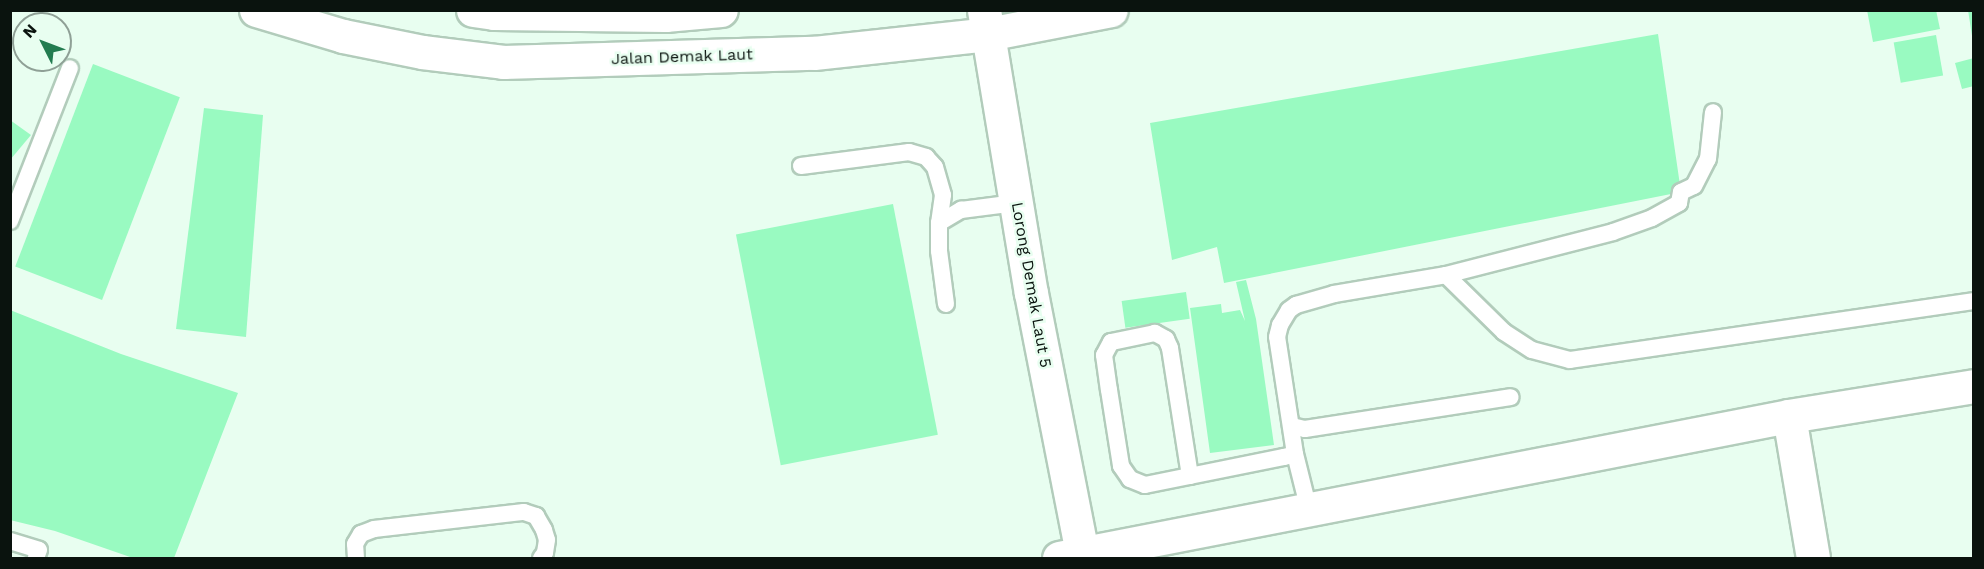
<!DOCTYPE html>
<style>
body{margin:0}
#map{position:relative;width:1984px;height:569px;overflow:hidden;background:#e8fef0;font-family:"Work Sans",sans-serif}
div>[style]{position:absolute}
.building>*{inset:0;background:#99fac1;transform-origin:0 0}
.roads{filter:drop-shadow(2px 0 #b2ccbb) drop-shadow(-2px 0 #b2ccbb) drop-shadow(0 2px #b2ccbb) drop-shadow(0 -2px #b2ccbb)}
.lane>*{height:16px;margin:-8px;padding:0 8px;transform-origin:8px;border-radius:8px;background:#fff}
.street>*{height:33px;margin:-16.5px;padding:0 16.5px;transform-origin:16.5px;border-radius:16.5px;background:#fff}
.secondary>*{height:33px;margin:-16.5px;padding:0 16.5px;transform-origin:16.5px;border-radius:16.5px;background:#fff}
span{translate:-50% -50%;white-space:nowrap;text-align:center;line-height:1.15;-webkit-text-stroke:5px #e8fef0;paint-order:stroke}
.street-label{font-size:16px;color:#0a130e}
.frame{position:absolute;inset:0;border:12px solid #0a130e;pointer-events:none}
.north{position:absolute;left:12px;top:12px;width:60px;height:60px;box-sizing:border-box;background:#e8fef0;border:2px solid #8fa096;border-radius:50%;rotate:312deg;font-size:16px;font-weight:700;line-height:24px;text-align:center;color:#0a130e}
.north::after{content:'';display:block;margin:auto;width:21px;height:27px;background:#237c50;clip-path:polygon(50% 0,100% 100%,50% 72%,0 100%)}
</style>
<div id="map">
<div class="building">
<div style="clip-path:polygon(1867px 10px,1936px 10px,1940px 29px,1873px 42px)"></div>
<div style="clip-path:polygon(1968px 10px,1974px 10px,1974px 36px,1972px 36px)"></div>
<div style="clip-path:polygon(1658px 34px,1681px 192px,1224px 283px,1217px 247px,1172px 260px,1150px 123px)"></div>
<div style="left:1936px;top:35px;width:41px;height:43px;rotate:80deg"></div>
<div style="clip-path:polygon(1974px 58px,1974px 86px,1962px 89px,1955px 63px)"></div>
<div style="left:93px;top:64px;width:93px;height:217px;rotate:21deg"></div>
<div style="clip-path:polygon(204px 108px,263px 115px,246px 337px,176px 329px)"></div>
<div style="clip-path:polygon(10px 120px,31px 135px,10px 160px)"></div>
<div style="left:893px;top:204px;width:235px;height:160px;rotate:79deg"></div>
<div style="clip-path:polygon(1246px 280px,1256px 319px,1274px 445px,1210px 453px,1190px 308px,1221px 304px,1222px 313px,1240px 310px,1245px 321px,1236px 282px)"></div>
<div style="left:1186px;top:292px;width:27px;height:65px;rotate:82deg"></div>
<div style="clip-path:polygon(10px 310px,121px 354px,238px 393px,174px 558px,133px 558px,55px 531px,10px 520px)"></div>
</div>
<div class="roads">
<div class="lane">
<div style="left:801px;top:166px;width:109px;rotate:-7.4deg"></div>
<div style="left:909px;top:152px;width:18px;rotate:16deg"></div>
<div style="left:926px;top:157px;width:13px;rotate:48deg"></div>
<div style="left:935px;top:167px;width:29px;rotate:74deg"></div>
<div style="left:943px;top:195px;width:28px;rotate:98deg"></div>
<div style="left:10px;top:221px;width:164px;rotate:-68.6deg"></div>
<div style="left:1446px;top:275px;width:81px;rotate:44.5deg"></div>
<div style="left:1504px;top:332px;width:33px;rotate:33deg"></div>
<div style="left:1532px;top:350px;width:39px;rotate:15deg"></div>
<div style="left:1570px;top:360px;width:408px;rotate:-8.3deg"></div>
<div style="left:946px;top:304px;width:53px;rotate:-97.5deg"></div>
<div style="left:939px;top:251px;width:28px;rotate:-90deg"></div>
<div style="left:939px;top:223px;width:26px;rotate:-31deg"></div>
<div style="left:961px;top:210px;width:55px;rotate:-7.3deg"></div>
<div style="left:1292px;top:426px;width:13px;rotate:13deg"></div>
<div style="left:1305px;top:429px;width:208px;rotate:-8.8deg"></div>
<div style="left:1295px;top:454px;width:118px;rotate:-98.7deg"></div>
<div style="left:1277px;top:337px;width:12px;rotate:-76deg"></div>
<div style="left:1280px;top:325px;width:17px;rotate:-59deg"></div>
<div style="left:1289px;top:310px;width:9px;rotate:-36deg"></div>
<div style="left:1296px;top:305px;width:40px;rotate:-16deg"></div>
<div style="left:1334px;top:294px;width:114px;rotate:-9.6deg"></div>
<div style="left:1446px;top:275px;width:172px;rotate:-14.4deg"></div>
<div style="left:1613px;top:232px;width:41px;rotate:-19.7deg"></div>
<div style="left:1652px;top:218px;width:31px;rotate:-29deg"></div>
<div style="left:1679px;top:203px;width:11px;rotate:-80deg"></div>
<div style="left:1681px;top:192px;width:14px;rotate:-25deg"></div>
<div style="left:1694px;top:186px;width:30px;rotate:-63deg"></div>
<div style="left:1708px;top:159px;width:47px;rotate:-83.9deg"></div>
<div style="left:1190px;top:476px;width:130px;rotate:-98.9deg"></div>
<div style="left:1170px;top:348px;width:10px;rotate:-114deg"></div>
<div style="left:1166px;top:339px;width:13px;rotate:-151deg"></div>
<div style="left:1155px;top:333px;width:45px;rotate:168.4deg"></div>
<div style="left:1111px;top:342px;width:15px;rotate:118deg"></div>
<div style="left:1104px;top:355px;width:35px;rotate:82deg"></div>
<div style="left:1109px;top:390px;width:77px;rotate:81deg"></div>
<div style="left:1121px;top:466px;width:16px;rotate:55deg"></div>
<div style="left:1130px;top:479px;width:16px;rotate:22deg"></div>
<div style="left:1145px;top:485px;width:142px;rotate:-11.4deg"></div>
<div style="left:1284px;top:457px;width:11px;rotate:-15deg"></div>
<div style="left:1295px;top:454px;width:58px;rotate:76deg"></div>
<div style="left:10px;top:541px;width:30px;rotate:17deg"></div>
<div style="left:39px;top:550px;width:9px;rotate:111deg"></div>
<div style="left:356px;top:558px;width:14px;rotate:-94deg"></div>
<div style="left:355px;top:544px;width:12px;rotate:-59deg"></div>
<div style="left:361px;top:534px;width:14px;rotate:-21deg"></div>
<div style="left:374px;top:529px;width:151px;rotate:-6.5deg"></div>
<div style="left:524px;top:512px;width:13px;rotate:18deg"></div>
<div style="left:536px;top:516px;width:16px;rotate:60deg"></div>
<div style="left:544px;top:530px;width:10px;rotate:73deg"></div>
<div style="left:547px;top:540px;width:13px;rotate:99deg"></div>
<div style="left:545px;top:553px;width:6px;rotate:129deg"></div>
</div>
<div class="street">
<div style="left:984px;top:10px;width:287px;rotate:80.6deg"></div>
<div style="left:1031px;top:293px;width:270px;rotate:78.9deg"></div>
<div style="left:1789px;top:416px;width:144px;rotate:80.4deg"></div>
<div style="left:1059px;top:558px;width:744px;rotate:-11.01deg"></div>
<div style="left:1789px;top:416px;width:187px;rotate:-9.2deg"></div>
</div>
<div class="secondary">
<div style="left:256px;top:10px;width:91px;rotate:16.6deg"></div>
<div style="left:343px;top:36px;width:81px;rotate:11.4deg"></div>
<div style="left:422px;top:52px;width:82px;rotate:7deg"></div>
<div style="left:503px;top:62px;width:311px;rotate:-1.7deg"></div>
<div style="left:814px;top:53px;width:175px;rotate:-6.2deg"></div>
<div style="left:988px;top:34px;width:125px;rotate:-11deg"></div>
<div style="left:473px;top:10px;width:21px;rotate:8deg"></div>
<div style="left:494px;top:13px;width:171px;rotate:0.7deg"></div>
<div style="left:665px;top:15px;width:56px;rotate:-5.1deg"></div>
</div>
</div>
<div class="street-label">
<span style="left:682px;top:57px;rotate:-2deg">Jalan Demak Laut</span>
<span style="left:1031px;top:285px;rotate:80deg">Lorong Demak Laut 5</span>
</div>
<div class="frame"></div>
<div class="north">N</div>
</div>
